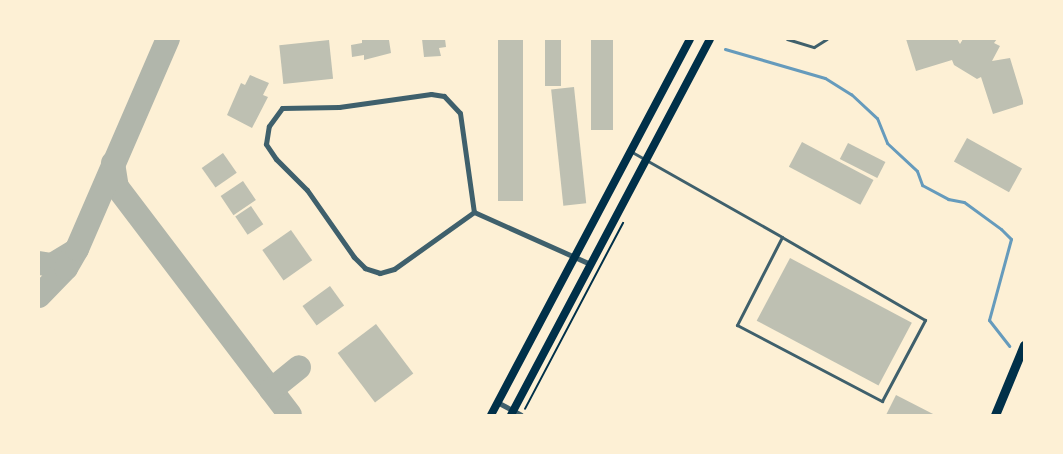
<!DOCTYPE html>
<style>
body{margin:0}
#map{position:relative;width:1063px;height:454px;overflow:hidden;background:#fdf0d5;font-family:"Noto Sans",sans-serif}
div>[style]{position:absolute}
.stream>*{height:3px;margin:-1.5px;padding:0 1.5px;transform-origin:1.5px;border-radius:1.5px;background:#669bbc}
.taxiway>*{height:24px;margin:-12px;padding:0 12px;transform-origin:12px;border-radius:12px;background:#b1b6ab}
.building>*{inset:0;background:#bec0b2;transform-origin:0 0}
.path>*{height:1.5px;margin:-0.75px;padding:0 0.75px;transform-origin:0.75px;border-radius:0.75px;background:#003049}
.service>*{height:3px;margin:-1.5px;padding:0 1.5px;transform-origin:1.5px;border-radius:1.5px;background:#3f606c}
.minor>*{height:5px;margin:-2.5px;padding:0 2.5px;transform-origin:2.5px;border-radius:2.5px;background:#3f606c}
.secondary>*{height:8px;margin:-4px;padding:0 4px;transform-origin:4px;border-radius:4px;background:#003049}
.motorway>*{height:9px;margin:-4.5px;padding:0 4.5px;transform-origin:4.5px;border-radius:4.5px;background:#003049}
span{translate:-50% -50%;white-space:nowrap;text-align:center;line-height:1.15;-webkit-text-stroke:6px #fdf0d5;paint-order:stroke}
.frame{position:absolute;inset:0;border:40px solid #fdf0d5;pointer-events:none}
</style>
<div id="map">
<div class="stream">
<div style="left:725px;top:49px;width:104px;rotate:16.2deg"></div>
<div style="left:825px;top:78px;width:31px;rotate:32deg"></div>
<div style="left:851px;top:94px;width:35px;rotate:43deg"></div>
<div style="left:877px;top:118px;width:27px;rotate:68deg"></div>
<div style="left:887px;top:143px;width:41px;rotate:43deg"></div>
<div style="left:917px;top:171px;width:15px;rotate:70deg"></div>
<div style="left:922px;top:185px;width:30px;rotate:28deg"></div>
<div style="left:948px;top:199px;width:16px;rotate:11deg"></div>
<div style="left:964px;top:202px;width:46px;rotate:36.1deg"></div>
<div style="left:1001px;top:229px;width:14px;rotate:45deg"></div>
<div style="left:1011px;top:239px;width:84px;rotate:105.2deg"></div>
<div style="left:989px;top:320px;width:33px;rotate:52deg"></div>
</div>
<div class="taxiway">
<div style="left:113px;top:163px;width:24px;rotate:81deg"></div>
<div style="left:117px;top:187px;width:286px;rotate:52.8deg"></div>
<div style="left:39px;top:263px;width:13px;rotate:9deg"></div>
<div style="left:52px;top:265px;width:26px;rotate:-31deg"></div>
<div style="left:39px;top:296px;width:39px;rotate:-46deg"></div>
<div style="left:66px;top:268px;width:22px;rotate:-60deg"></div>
<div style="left:77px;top:249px;width:229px;rotate:-66.6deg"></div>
<div style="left:271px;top:390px;width:36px;rotate:-39deg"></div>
</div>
<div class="building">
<div style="clip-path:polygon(362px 39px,389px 40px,391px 53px,364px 60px,364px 55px,352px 57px,351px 45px,362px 43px)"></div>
<div style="clip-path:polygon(422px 39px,445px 39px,446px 47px,439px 48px,441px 56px,424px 57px)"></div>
<div style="left:498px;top:39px;width:25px;height:162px"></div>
<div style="left:545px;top:39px;width:16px;height:47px"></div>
<div style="left:591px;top:39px;width:22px;height:91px"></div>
<div style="clip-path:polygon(906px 39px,957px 39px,960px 44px,963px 39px,997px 39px,994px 43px,1000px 46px,992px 61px,1010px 58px,1024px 104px,993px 114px,981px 77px,977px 79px,954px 65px,952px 60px,916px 71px)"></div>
<div style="left:329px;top:40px;width:39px;height:50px;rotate:84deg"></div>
<div style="clip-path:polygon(250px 75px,269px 83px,263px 95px,268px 97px,252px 128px,227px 115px,241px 83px,245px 85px)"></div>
<div style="left:574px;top:87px;width:117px;height:23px;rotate:84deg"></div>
<div style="left:967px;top:138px;width:63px;height:27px;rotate:29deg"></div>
<div style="left:802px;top:142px;width:81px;height:28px;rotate:28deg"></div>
<div style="left:848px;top:143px;width:42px;height:18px;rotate:27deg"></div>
<div style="left:223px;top:153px;width:24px;height:26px;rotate:55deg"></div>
<div style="left:243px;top:181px;width:23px;height:27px;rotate:56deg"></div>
<div style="left:251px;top:206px;width:22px;height:19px;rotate:56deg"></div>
<div style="left:291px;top:230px;width:37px;height:35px;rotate:55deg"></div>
<div style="left:790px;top:258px;width:138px;height:71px;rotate:28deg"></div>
<div style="left:330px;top:286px;width:24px;height:34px;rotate:54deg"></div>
<div style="left:376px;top:324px;width:62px;height:48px;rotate:53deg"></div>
<div style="clip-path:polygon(896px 395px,935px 415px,886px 415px)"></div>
</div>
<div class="path">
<div style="left:525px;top:409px;width:210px;rotate:-62.2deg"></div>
</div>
<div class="service">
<div style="left:787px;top:39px;width:28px;rotate:17deg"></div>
<div style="left:814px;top:47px;width:15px;rotate:-32deg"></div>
<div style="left:632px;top:152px;width:172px;rotate:29.5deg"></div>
<div style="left:782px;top:237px;width:99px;rotate:117.1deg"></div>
<div style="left:737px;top:325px;width:164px;rotate:27.7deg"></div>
<div style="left:882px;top:401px;width:92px;rotate:-62deg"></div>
<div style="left:925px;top:320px;width:165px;rotate:-149.9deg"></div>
</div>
<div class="minor">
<div style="left:431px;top:94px;width:13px;rotate:9deg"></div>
<div style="left:444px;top:96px;width:23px;rotate:47deg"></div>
<div style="left:460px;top:113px;width:100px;rotate:82deg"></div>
<div style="left:474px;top:212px;width:98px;rotate:144.5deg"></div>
<div style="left:394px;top:269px;width:15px;rotate:164deg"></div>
<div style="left:380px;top:273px;width:16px;rotate:-162deg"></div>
<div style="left:365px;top:268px;width:16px;rotate:-135deg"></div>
<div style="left:354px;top:257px;width:82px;rotate:-125deg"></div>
<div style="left:307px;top:190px;width:44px;rotate:-135deg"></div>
<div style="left:276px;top:159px;width:18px;rotate:-124deg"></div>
<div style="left:266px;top:144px;width:18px;rotate:-81deg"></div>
<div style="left:269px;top:126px;width:22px;rotate:-54deg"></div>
<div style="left:282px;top:108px;width:57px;rotate:-1deg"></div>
<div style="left:339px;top:107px;width:93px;rotate:-8deg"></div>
<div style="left:474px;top:212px;width:127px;rotate:24.1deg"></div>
<div style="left:497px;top:402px;width:27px;rotate:28deg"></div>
</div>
<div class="secondary">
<div style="left:491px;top:415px;width:425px;rotate:-62.1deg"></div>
<div style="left:511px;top:415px;width:425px;rotate:-62.1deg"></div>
</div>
<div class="motorway">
<div style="left:995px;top:415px;width:76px;rotate:-67.5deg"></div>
</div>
<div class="frame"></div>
</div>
